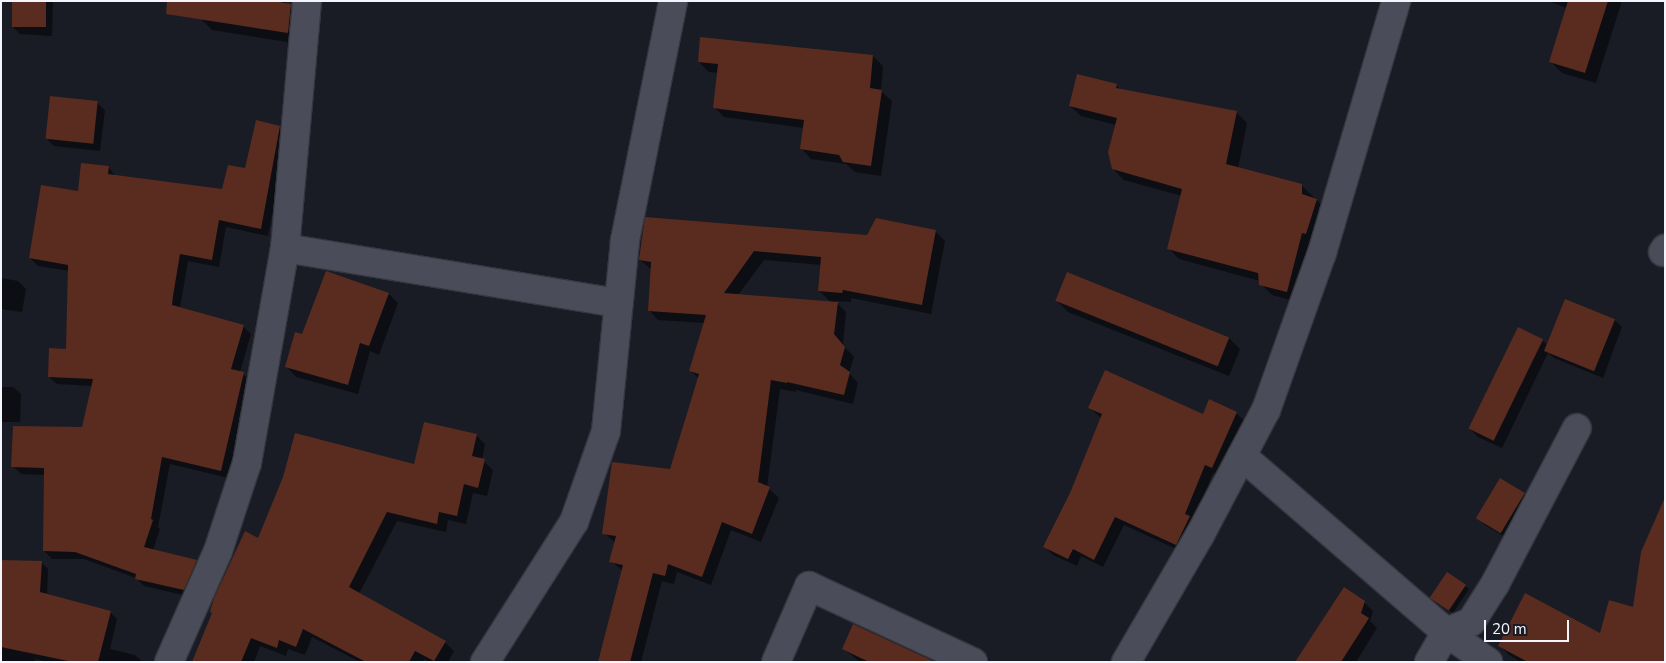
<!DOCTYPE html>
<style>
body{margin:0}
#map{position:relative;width:1666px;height:663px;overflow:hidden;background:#191b25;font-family:"Nunito Sans",sans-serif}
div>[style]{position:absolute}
.shadow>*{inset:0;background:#0007}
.building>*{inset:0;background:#592c1f;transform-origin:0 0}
.roads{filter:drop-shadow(1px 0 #35363e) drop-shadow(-1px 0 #35363e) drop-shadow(0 1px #35363e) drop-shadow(0 -1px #35363e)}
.minor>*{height:28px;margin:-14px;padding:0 14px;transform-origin:14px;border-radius:14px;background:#4a4d59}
span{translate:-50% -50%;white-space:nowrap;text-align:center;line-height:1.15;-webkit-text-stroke:4px #191b25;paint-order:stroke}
.frame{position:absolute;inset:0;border:2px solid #f3f4fc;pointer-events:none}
.scale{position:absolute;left:1484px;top:620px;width:85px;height:22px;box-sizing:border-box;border:2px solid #f3f4fc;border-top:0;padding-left:6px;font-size:15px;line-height:18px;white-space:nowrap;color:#f3f4fc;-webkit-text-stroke:4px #191b25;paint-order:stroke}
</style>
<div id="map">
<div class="shadow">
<div style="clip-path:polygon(13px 1px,53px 1px,52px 36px,20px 34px,12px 26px)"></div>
<div style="clip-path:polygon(204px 1px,285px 1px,286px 4px,290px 5px,302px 16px,299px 44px,212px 30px,201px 19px)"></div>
<div style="clip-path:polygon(1548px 1px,1622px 1px,1596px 83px,1562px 73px,1551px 62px,1567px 8px)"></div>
<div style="clip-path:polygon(873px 56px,883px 66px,881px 91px,892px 101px,881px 176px,855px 172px,846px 164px,811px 159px,801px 148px,804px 128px,724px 117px,714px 107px,719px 73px,709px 72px,699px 62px)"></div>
<div style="clip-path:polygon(1116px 85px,1121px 90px,1236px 112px,1247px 123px,1238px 169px,1301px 185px,1327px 210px,1298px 302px,1272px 295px,1261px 284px,1260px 281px,1179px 259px,1168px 248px,1182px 196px,1124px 180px,1113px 169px,1116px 125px,1081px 116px,1070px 106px)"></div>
<div style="clip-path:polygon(97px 103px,105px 110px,100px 151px,54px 146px,46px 138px)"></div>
<div style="clip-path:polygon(280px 127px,287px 135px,268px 236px,226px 227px,219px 267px,188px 261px,180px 308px,243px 326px,251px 334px,240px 372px,251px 381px,229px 478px,170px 464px,158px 527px,160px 529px,153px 550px,196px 561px,204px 569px,191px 597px,144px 586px,136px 578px,84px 559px,52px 559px,44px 551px,45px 475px,21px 474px,13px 466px,83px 428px,93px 386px,57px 384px,49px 377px,67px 350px,69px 271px,38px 266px,30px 258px,79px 192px,108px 167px,116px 176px,223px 191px,246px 170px)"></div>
<div style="clip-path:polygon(evenodd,877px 220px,936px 232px,945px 241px,931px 314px,851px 298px,851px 302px,835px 301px,846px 312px,843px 345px,854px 357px,849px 373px,858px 383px,853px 404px,796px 390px,796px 392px,780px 389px,767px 487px,779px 498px,761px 542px,731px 530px,711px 585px,677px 572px,674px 584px,662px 581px,641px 662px,600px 662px,623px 571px,611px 561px,616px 543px,604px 533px,671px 470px,699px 379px,691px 371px,705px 323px,658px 320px,649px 310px,652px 270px,640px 260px,868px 237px,877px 220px,764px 260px,822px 265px,819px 291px,831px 302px,738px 295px,764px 260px)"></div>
<div style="clip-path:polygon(1px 278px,18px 281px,26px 289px,22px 312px,1px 309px)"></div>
<div style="clip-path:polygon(389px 294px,398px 303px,379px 355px,370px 351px,358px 394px,296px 377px,287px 367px,303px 335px)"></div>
<div style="clip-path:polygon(1057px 301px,1229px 338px,1240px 349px,1229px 376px,1068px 312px)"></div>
<div style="clip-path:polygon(1615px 320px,1622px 327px,1603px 378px,1554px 358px,1548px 353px,1502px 448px,1478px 437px,1470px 429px,1542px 340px,1548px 346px)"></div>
<div style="clip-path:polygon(1px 387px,13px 387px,21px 394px,20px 422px,1px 422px)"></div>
<div style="clip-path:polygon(1090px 408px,1203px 416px,1236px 413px,1245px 421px,1221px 476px,1213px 473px,1194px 522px,1185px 553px,1124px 525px,1103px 567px,1081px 556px,1077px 566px,1053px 555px,1045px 547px,1071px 493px,1101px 418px)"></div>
<div style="clip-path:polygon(476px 435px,485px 444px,482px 460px,493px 470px,487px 496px,473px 493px,466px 524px,448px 520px,446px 532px,397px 521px,359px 594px,445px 642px,454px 651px,448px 662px,429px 662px,424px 659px,423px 662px,360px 662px,312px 637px,305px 655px,288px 649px,286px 656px,260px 646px,254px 662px,193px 662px,259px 540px)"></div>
<div style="clip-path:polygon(1524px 494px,1532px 502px,1510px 540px,1485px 525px,1478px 518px)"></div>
<div style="clip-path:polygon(1px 561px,41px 562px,48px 569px,47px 595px,110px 612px,117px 619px,110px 649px,135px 655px,143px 662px,48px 662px,35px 659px,35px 662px,1px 662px)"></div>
<div style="clip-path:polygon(1465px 586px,1469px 589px,1453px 613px,1436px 601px)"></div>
<div style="clip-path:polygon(1364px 602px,1373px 611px,1370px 621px,1377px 628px,1356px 662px,1297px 662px)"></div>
<div style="clip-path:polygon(1634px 608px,1665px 662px,1521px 662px,1509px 655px,1500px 646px,1600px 635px)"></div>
<div style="clip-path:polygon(844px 649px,932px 662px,860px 662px)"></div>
</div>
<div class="building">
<div style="left:12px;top:1px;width:34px;height:26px"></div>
<div style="clip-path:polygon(167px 1px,274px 1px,291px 4px,288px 33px,166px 14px)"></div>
<div style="clip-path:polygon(1568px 1px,1608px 1px,1585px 73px,1549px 62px)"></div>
<div style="clip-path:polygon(700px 37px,873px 55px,870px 88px,882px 90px,871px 166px,843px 162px,839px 155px,800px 149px,804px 120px,713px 108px,718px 64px,698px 62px)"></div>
<div style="clip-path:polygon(1077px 74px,1117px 84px,1116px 88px,1237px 111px,1226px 164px,1302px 184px,1302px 194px,1317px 199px,1306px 234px,1302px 233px,1287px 292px,1259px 285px,1258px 273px,1167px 249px,1182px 189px,1112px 169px,1108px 152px,1117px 118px,1069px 106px)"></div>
<div style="left:50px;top:96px;width:48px;height:43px;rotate:6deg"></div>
<div style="clip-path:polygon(256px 120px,280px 126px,261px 229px,219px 220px,212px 260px,180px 254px,173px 296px,172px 305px,244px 325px,231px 369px,244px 372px,221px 471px,162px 457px,151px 519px,153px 520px,144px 547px,197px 560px,184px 590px,135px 579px,136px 574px,75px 552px,43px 551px,44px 468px,11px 467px,13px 426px,82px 427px,93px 379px,48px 377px,49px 348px,66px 349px,68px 265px,29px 258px,41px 185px,78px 191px,81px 163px,109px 166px,108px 174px,222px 189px,228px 165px,245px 168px)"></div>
<div style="clip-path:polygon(645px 217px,867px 235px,876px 218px,936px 230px,922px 305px,843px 290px,842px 293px,818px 291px,821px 257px,754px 251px,724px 293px,838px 302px,834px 334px,845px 347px,840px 365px,850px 372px,844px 395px,787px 382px,787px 383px,771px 380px,758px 482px,770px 487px,752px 534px,722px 522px,702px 577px,668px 564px,665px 576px,653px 573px,630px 662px,598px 662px,623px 565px,609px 562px,616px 536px,602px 534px,612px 462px,670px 469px,699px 374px,689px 371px,706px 315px,648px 311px,651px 262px,639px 260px)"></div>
<div style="clip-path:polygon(326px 271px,389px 293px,369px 346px,360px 343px,348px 385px,285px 367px,295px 332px,302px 334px)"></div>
<div style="left:1067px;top:272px;width:175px;height:31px;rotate:22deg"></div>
<div style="left:1565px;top:299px;width:54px;height:56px;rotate:22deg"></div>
<div style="left:1518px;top:327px;width:28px;height:113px;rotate:26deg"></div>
<div style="clip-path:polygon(1105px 370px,1203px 414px,1209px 399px,1237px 412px,1212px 468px,1205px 465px,1185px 514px,1190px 516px,1176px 545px,1115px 517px,1094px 560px,1073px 549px,1068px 559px,1043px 547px,1070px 493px,1102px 414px,1088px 408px)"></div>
<div style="clip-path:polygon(424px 422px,477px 434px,472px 456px,485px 459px,478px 488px,464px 484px,457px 516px,439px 512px,437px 524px,387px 512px,349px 587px,446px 641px,434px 661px,415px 651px,409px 662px,366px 662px,303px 629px,296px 647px,279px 640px,277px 648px,251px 638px,241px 662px,192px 662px,212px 613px,210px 612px,214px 598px,245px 531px,258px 538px,283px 477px,295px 433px,414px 464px)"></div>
<div style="left:1500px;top:478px;width:29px;height:47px;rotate:31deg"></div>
<div style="clip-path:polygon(1665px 497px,1665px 662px,1528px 662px,1498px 646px,1525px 593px,1600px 633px,1609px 600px,1633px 607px,1641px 552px)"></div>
<div style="clip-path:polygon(1px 560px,42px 561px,40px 592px,111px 611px,98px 662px,73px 662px,1px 647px)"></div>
<div style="left:1447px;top:572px;width:23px;height:31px;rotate:34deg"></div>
<div style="clip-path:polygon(1344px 587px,1365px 601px,1361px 613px,1369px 618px,1341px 662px,1295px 662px)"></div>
<div style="clip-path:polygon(853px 624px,935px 662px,869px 662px,842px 649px)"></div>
</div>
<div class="roads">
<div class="minor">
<div style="left:285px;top:248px;width:338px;rotate:9.4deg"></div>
<div style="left:1663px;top:252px;width:4px;rotate:-56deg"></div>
<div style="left:1242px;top:456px;width:269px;rotate:40.8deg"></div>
<div style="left:1446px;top:632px;width:52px;rotate:35.5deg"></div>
<div style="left:169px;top:662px;width:121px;rotate:-66.2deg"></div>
<div style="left:218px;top:551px;width:93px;rotate:-71.8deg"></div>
<div style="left:247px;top:463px;width:218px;rotate:-80deg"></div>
<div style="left:285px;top:248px;width:248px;rotate:-84.9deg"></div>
<div style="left:485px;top:662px;width:166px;rotate:-57.6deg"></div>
<div style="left:574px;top:522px;width:96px;rotate:-70.6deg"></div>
<div style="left:606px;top:431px;width:192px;rotate:-84.3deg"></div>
<div style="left:625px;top:240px;width:244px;rotate:-78.6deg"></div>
<div style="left:776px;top:662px;width:83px;rotate:-66.5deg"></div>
<div style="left:809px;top:586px;width:181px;rotate:24.9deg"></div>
<div style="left:1126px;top:662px;width:147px;rotate:-59.8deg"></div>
<div style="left:1200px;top:535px;width:141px;rotate:-62.2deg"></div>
<div style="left:1266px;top:410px;width:167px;rotate:-70.4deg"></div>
<div style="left:1322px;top:253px;width:263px;rotate:-73.6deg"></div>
<div style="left:1429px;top:662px;width:34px;rotate:-60deg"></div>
<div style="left:1446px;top:632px;width:27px;rotate:-22deg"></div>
<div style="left:1471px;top:622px;width:45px;rotate:-57.7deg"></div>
<div style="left:1495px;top:584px;width:176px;rotate:-62.3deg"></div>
</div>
</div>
<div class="frame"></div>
<div class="scale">20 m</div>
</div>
